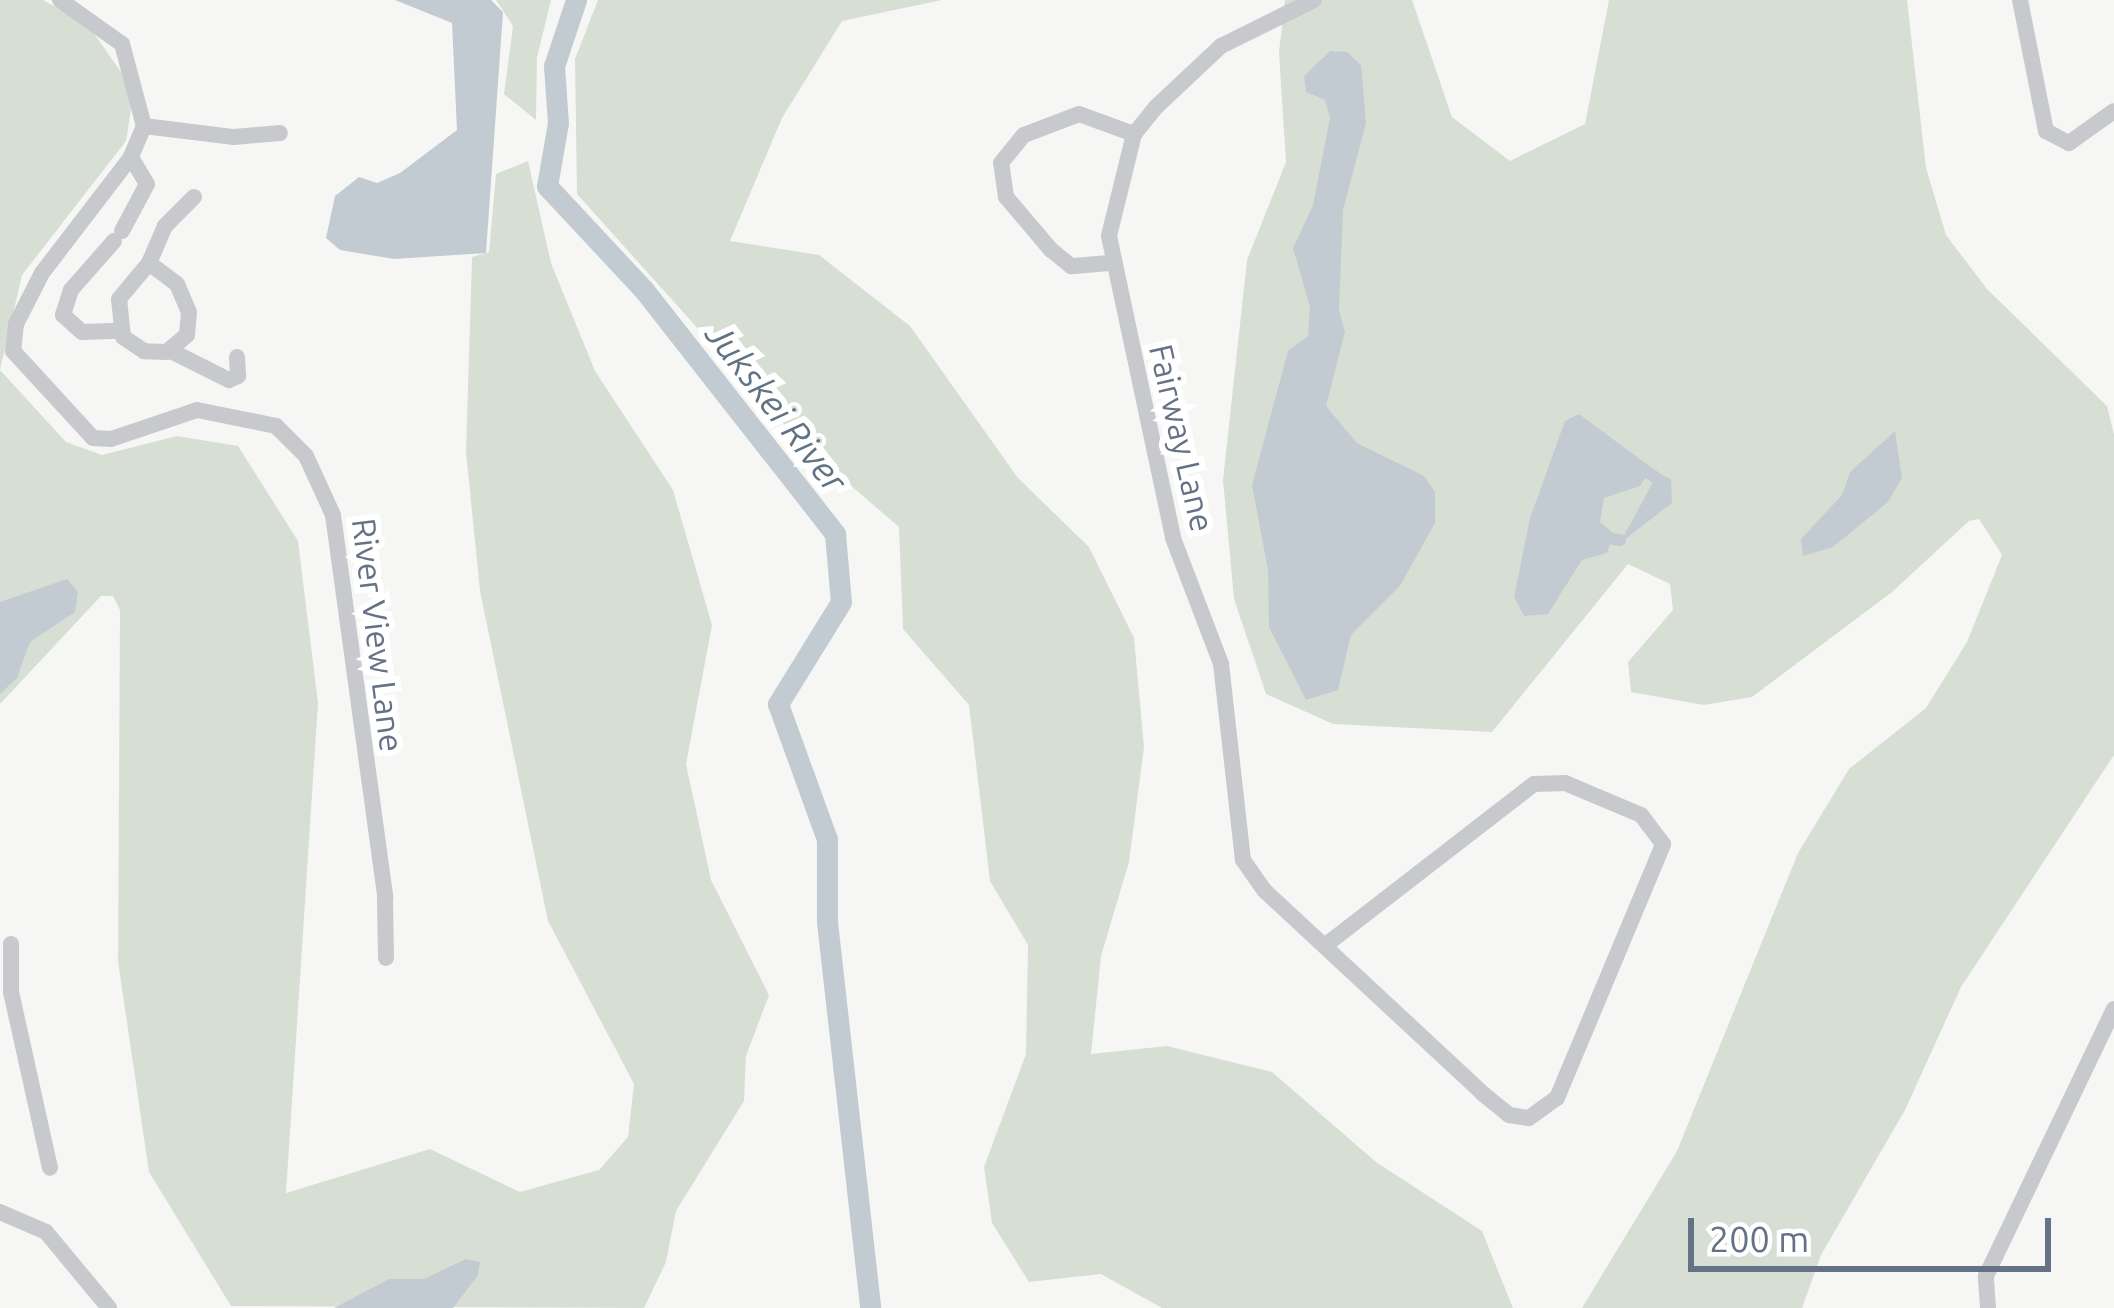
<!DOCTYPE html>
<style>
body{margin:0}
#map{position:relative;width:2114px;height:1308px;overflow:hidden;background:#f6f7f4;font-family:Ubuntu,sans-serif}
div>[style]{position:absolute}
.green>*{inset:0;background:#d7dfd5}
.water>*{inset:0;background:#c3cbd2}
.canal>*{height:12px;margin:-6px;padding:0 6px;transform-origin:6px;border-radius:6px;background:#c3cbd2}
.river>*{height:21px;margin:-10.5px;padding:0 10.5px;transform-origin:10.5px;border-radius:10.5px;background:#c3cbd2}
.minor>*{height:16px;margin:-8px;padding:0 8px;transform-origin:8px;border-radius:8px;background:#c7c9cd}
span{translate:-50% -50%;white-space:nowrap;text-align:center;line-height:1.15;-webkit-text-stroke:12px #fff;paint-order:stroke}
.street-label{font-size:33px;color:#657286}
.water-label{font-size:36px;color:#607383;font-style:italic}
.scale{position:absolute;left:1688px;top:1218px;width:363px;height:54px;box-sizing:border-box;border:6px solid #657286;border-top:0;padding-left:15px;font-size:36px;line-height:42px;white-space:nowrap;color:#657286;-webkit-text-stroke:9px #fff;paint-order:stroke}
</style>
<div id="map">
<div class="green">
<div style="clip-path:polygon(0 0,43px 0,88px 25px,126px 79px,131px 110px,126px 141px,22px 275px,0 370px,66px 442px,102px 455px,177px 436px,238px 446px,298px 541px,318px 703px,286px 1193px,430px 1149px,520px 1192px,599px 1170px,628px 1137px,634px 1084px,548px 921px,480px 591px,466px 452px,472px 257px,489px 252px,496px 174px,528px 161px,551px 263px,595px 371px,673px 490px,712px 625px,686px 764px,711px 880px,769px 995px,746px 1056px,744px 1101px,676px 1211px,666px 1262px,644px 1308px,231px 1306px,149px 1172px,118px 961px,120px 610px,113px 596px,101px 596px,0 704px)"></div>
<div style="clip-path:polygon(496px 0,551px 0,537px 58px,536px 120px,504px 94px,513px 26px)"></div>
<div style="clip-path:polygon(598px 0,942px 0,842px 21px,782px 118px,730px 241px,819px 255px,910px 326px,1018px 478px,1089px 547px,1134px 638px,1144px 747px,1129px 862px,1101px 956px,1091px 1054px,1167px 1046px,1272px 1072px,1376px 1162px,1482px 1231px,1513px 1308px,1162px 1308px,1101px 1274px,1029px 1282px,992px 1223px,984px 1167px,1026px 1054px,1028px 945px,990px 881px,969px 705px,903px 629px,899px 527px,798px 440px,577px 194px,575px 59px)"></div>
<div style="clip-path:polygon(1285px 0,1412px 0,1452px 117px,1510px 161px,1585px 124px,1609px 0,1907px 0,1926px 168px,1946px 235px,1987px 289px,2107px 406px,2114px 435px,2114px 755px,1961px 987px,1905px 1110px,1821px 1255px,1802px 1308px,1582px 1308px,1677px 1151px,1798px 853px,1849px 769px,1926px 708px,1967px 642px,2002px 555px,1979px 519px,1969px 521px,1892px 592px,1752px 697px,1704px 705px,1631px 692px,1628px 662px,1673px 610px,1670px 584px,1628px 564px,1492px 732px,1333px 724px,1266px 694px,1234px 599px,1223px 480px,1247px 260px,1286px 162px,1279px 52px)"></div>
</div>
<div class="water">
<div style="clip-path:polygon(395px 0,491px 0,503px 12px,486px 253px,394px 259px,340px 250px,326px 238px,335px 196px,359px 177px,377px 183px,400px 173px,457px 130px,452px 23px)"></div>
<div style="clip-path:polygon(1330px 51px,1347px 52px,1361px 65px,1366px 123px,1343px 210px,1339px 310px,1345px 332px,1326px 406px,1357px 443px,1424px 476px,1435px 492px,1435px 523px,1400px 586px,1351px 635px,1338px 690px,1306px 700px,1269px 627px,1268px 570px,1252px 485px,1288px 351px,1308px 336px,1310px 307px,1293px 248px,1313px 205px,1330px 118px,1325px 100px,1306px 92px,1304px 76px)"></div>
<div style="clip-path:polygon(1579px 414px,1652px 468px,1640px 486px,1604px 498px,1600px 522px,1614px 534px,1607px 553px,1582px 560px,1548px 614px,1524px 616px,1514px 597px,1530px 518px,1565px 421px)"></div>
<div style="clip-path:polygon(1895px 431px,1902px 478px,1888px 502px,1833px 547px,1803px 556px,1801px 539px,1842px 495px,1850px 472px)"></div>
<div style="clip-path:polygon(1658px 473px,1671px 479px,1672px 503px,1620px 543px)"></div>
<div style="clip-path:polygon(67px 579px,78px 592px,75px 612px,30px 642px,17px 678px,0 694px,0 602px)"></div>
<div style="clip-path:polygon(466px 1259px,480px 1262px,478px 1275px,453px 1308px,334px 1308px,389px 1279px,424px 1279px)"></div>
</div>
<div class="canal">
<div style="left:1649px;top:473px;width:7px;rotate:34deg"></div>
<div style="left:1613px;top:539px;width:7px;rotate:8deg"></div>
</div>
<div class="river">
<div style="left:576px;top:0;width:70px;rotate:108.4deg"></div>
<div style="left:554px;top:66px;width:57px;rotate:86deg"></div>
<div style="left:558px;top:123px;width:64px;rotate:99.9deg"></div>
<div style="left:547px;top:186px;width:142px;rotate:47deg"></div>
<div style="left:644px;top:290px;width:310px;rotate:51.9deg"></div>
<div style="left:835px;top:534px;width:68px;rotate:85deg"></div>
<div style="left:841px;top:602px;width:120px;rotate:121.7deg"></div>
<div style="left:778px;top:704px;width:144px;rotate:70.1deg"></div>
<div style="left:827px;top:839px;width:83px;rotate:90deg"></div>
<div style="left:827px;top:922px;width:388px;rotate:83.6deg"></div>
</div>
<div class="minor">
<div style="left:60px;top:0;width:76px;rotate:35.4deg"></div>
<div style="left:122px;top:44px;width:85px;rotate:75deg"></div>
<div style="left:144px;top:126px;width:34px;rotate:113deg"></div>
<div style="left:131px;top:157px;width:146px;rotate:127.5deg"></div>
<div style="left:42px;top:273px;width:57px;rotate:117deg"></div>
<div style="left:16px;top:324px;width:27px;rotate:96deg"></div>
<div style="left:13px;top:351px;width:118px;rotate:47.4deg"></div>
<div style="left:93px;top:438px;width:18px;rotate:3deg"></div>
<div style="left:111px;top:439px;width:91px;rotate:-18.6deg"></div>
<div style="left:197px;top:410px;width:81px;rotate:11.4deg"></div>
<div style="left:276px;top:426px;width:42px;rotate:45deg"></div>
<div style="left:306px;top:456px;width:65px;rotate:65.4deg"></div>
<div style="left:333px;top:515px;width:386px;rotate:82.2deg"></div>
<div style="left:385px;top:897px;width:61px;rotate:89.1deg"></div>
<div style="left:1314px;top:0;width:104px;rotate:153.7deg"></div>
<div style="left:1221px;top:46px;width:89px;rotate:136.8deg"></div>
<div style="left:1156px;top:107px;width:35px;rotate:129deg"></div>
<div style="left:1134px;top:134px;width:105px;rotate:103.8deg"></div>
<div style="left:1109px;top:236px;width:309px;rotate:78deg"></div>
<div style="left:1173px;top:538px;width:135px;rotate:69.1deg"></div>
<div style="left:1221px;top:664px;width:197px;rotate:83.6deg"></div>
<div style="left:1243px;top:860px;width:38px;rotate:55deg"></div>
<div style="left:1265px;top:891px;width:296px;rotate:42.9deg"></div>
<div style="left:1482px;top:1093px;width:35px;rotate:39deg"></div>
<div style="left:1509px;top:1115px;width:20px;rotate:9deg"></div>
<div style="left:1529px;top:1118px;width:34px;rotate:-36deg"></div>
<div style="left:1557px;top:1098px;width:275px;rotate:-67.3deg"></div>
<div style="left:1663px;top:844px;width:36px;rotate:-127deg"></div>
<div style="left:1641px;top:815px;width:82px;rotate:-157.2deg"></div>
<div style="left:1565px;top:783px;width:31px;rotate:178deg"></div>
<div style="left:1534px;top:784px;width:262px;rotate:142.3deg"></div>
<div style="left:2020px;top:0;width:134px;rotate:78.8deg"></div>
<div style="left:2046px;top:131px;width:26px;rotate:28deg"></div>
<div style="left:2069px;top:143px;width:55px;rotate:-35.4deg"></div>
<div style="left:144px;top:126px;width:91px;rotate:7deg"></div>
<div style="left:234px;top:137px;width:46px;rotate:-5deg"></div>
<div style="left:122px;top:231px;width:53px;rotate:-62deg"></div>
<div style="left:147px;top:184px;width:31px;rotate:-121deg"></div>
<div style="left:114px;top:241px;width:65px;rotate:131.3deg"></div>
<div style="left:71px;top:290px;width:26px;rotate:108deg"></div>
<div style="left:63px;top:315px;width:25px;rotate:42deg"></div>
<div style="left:82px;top:332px;width:38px;rotate:-2deg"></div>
<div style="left:149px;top:263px;width:35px;rotate:37deg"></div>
<div style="left:177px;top:284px;width:30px;rotate:67deg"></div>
<div style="left:189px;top:312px;width:23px;rotate:95deg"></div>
<div style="left:187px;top:335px;width:26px;rotate:140deg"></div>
<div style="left:167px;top:352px;width:23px;rotate:-178deg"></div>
<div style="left:144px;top:351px;width:25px;rotate:-146deg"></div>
<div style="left:123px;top:337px;width:38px;rotate:-96deg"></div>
<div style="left:119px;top:299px;width:47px;rotate:-50.2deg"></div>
<div style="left:149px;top:263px;width:40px;rotate:-66.6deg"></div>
<div style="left:165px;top:226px;width:41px;rotate:-45deg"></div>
<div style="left:1109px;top:263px;width:38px;rotate:175deg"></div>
<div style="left:1071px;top:266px;width:26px;rotate:-141deg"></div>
<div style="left:1051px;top:250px;width:70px;rotate:-130.3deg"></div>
<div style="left:1006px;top:197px;width:34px;rotate:-98deg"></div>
<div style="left:1001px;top:163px;width:36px;rotate:-51deg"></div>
<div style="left:1024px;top:135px;width:59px;rotate:-20.9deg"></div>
<div style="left:1079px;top:114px;width:59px;rotate:20deg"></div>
<div style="left:171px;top:351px;width:65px;rotate:26.6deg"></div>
<div style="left:229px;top:380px;width:10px;rotate:-24deg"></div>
<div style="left:238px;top:376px;width:19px;rotate:-93deg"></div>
<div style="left:11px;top:944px;width:48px;rotate:90deg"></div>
<div style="left:11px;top:992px;width:180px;rotate:77.5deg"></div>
<div style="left:0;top:1212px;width:50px;rotate:23.5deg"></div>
<div style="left:46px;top:1232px;width:99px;rotate:50.3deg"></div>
<div style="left:1988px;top:1308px;width:32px;rotate:-94deg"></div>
<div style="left:1986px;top:1276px;width:296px;rotate:-64.4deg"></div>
</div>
<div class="street-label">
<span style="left:1182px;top:438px;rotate:77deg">Fairway Lane</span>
<span style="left:378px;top:635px;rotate:83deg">River View Lane</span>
</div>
<div class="water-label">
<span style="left:777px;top:407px;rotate:52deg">Jukskei River</span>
</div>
<div class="scale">200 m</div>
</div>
